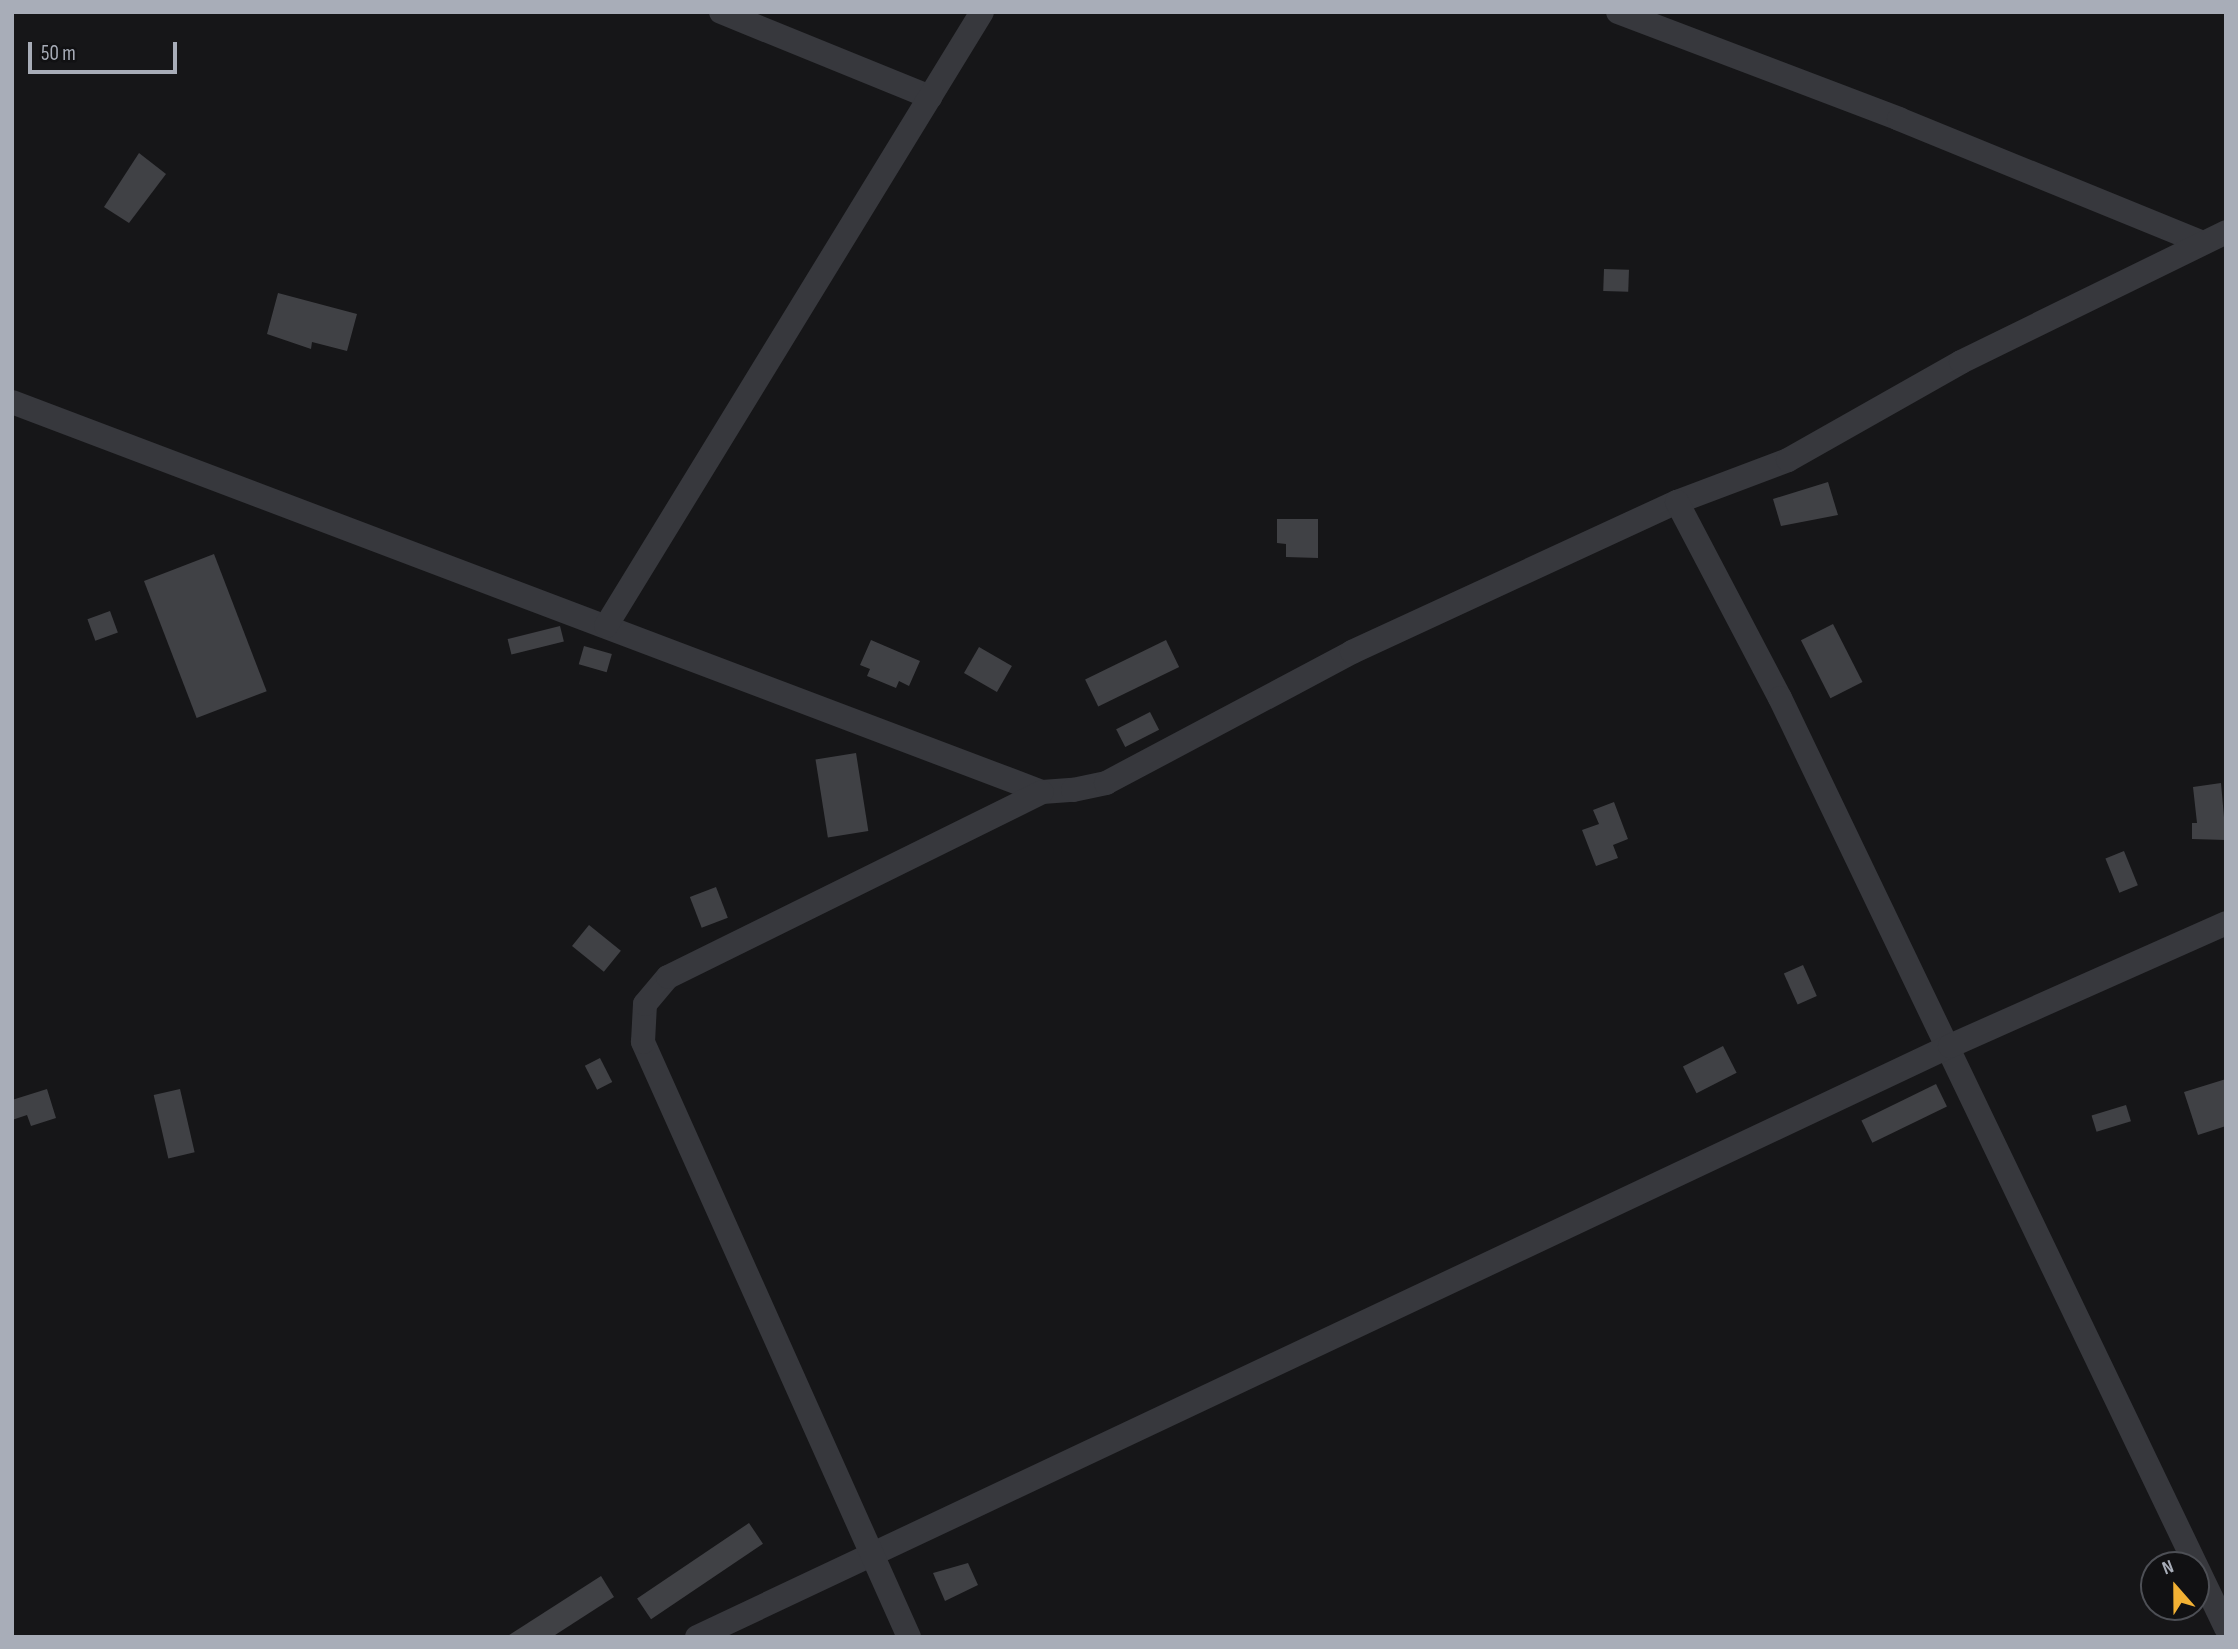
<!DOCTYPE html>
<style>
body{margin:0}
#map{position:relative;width:2238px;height:1649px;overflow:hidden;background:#161618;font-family:"Sofia Sans Condensed",sans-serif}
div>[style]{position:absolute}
.building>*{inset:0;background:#404145;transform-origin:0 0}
.street>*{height:24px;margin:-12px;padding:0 12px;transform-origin:12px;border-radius:12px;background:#37383d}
span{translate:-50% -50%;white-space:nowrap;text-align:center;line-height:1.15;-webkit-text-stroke:5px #111113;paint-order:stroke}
.frame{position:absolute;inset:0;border:14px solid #a8adb8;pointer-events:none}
.north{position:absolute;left:2140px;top:1551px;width:70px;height:70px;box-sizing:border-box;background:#111113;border:2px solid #4d4f55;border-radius:50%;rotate:339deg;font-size:19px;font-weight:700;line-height:28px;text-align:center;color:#a8adb8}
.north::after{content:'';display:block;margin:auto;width:24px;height:32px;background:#f2b134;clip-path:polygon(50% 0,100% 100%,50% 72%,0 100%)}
.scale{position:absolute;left:28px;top:42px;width:149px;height:32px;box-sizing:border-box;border:4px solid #a8adb8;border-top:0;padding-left:9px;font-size:21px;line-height:24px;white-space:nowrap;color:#a8adb8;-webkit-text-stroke:5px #111113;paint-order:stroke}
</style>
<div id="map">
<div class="building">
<div style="clip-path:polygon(139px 153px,166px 174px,129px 223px,104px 207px)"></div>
<div style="left:1604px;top:269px;width:25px;height:22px;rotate:2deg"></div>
<div style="clip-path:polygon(278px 293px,357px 314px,347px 351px,312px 342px,311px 349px,267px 334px)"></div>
<div style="clip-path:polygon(1828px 482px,1838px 515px,1781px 526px,1773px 499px)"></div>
<div style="clip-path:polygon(1277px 519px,1318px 519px,1318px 558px,1286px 557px,1286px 544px,1277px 543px)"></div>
<div style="left:214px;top:554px;width:147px;height:75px;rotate:69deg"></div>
<div style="left:110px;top:611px;width:23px;height:24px;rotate:70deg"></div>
<div style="left:1833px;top:624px;width:65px;height:36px;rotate:63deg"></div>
<div style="left:560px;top:626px;width:16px;height:54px;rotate:76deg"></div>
<div style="clip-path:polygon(871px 640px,920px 661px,909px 686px,899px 681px,896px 688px,867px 676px,870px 669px,860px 665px)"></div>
<div style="left:1166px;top:640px;width:30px;height:90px;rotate:64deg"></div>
<div style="left:584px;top:646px;width:29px;height:19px;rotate:16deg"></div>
<div style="left:979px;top:647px;width:38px;height:30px;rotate:30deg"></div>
<div style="left:1150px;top:712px;width:20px;height:38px;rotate:63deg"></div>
<div style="left:856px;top:753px;width:79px;height:41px;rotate:81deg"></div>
<div style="clip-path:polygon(2221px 783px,2226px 840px,2192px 839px,2192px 823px,2197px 823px,2193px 787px)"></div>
<div style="clip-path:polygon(1614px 802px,1628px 839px,1613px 845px,1618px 858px,1596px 866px,1582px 830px,1599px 824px,1593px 810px)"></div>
<div style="left:2124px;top:851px;width:37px;height:20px;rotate:68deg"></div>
<div style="left:716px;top:887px;width:33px;height:28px;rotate:69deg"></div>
<div style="left:589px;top:925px;width:41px;height:27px;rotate:39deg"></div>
<div style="left:1803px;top:965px;width:34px;height:21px;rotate:66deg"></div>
<div style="left:1723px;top:1046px;width:30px;height:45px;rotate:63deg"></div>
<div style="left:600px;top:1058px;width:27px;height:17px;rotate:63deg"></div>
<div style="clip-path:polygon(2226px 1079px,2226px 1126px,2198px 1135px,2184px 1092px)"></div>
<div style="left:1936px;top:1084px;width:25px;height:83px;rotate:64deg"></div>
<div style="clip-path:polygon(47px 1089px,56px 1118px,31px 1126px,27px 1115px,12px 1120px,12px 1100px)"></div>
<div style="left:180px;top:1089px;width:65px;height:27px;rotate:77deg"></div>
<div style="left:2126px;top:1105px;width:17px;height:36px;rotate:73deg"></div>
<div style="left:749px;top:1523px;width:25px;height:135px;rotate:56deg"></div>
<div style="clip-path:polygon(968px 1563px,978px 1585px,945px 1601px,933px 1573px)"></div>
<div style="clip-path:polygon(601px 1576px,614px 1597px,552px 1637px,506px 1637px)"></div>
</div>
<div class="street">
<div style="left:721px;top:12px;width:226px;rotate:22.1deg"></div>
<div style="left:1618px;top:12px;width:301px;rotate:20.8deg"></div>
<div style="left:1899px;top:119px;width:328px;rotate:22.2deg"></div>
<div style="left:12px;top:402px;width:1101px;rotate:20.74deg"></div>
<div style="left:1042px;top:792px;width:31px;rotate:-4deg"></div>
<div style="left:1073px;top:790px;width:34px;rotate:-12deg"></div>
<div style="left:1106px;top:783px;width:279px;rotate:-28deg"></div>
<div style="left:1352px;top:652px;width:358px;rotate:-24.8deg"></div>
<div style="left:1677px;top:502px;width:119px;rotate:-20.7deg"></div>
<div style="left:1788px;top:460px;width:199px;rotate:-29.5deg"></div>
<div style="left:1961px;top:362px;width:295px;rotate:-26.1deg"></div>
<div style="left:1677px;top:502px;width:221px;rotate:62.3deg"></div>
<div style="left:1780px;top:698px;width:1031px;rotate:64.38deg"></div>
<div style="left:606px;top:626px;width:720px;rotate:-58.52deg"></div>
<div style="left:697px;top:1637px;width:1385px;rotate:-25.25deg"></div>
<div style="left:1950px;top:1046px;width:302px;rotate:-24deg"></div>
<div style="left:909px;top:1637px;width:652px;rotate:-114.09deg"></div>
<div style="left:643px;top:1042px;width:38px;rotate:-87deg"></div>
<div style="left:645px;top:1004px;width:35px;rotate:-50deg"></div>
<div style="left:668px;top:977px;width:417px;rotate:-26.3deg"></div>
</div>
<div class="frame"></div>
<div class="north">N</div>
<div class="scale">50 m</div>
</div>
